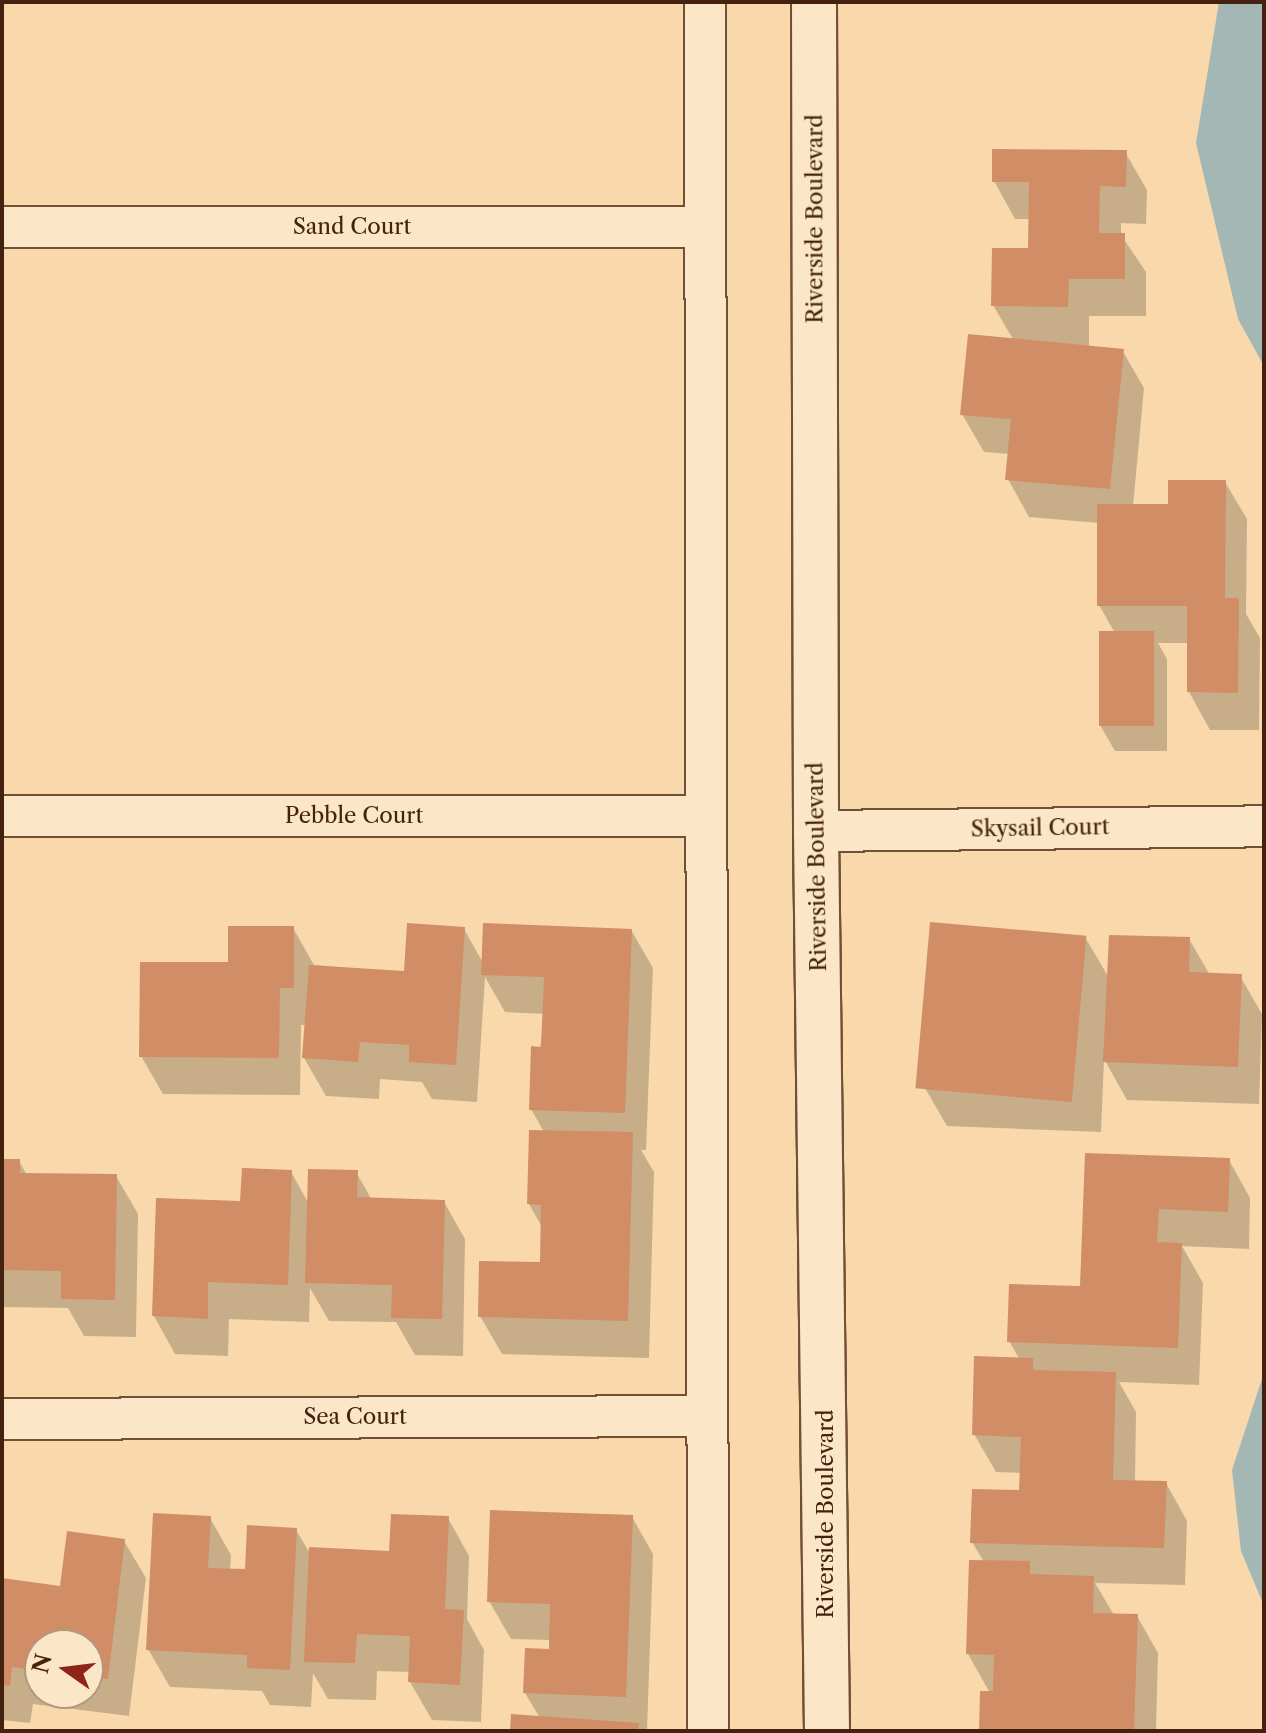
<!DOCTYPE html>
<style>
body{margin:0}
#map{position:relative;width:1266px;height:1733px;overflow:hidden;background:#f9d9ab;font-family:"Libre Caslon Text",serif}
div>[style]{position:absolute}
.water>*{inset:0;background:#a3b7b5}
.shadow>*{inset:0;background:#0003}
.building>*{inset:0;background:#d18d65;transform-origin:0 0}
.roads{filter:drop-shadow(2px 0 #715036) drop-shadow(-2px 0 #715036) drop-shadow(0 2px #715036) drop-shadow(0 -2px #715036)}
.street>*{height:40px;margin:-20px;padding:0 20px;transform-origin:20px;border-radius:20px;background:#fbe6c8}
.secondary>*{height:44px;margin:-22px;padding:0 22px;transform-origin:22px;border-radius:22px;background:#fbe6c8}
span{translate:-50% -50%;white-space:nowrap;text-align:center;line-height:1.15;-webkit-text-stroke:8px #fbe6c8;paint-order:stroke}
.street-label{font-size:22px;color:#44220f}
.frame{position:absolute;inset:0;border:4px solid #44220f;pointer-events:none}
.north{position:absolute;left:24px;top:1629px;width:80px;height:80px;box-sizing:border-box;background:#fbe6c8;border:2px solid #b2987e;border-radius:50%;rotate:284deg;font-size:22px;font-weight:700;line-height:32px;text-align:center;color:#44220f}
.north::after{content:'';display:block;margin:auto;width:28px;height:36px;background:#8f2418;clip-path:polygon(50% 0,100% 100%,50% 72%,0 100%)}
</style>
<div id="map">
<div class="water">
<div style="clip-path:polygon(1219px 2px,1264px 2px,1264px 366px,1238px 319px,1196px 143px)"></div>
<div style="clip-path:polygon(1264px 1373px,1264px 1606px,1241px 1551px,1232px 1470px)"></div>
</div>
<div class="shadow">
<div style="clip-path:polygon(1125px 152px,1147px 190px,1146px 224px,1121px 223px,1121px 235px,1146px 272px,1146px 316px,1089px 316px,1089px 347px,1122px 350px,1144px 388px,1133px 506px,1170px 506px,1225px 482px,1247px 519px,1246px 614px,1260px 638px,1259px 730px,1210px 730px,1189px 692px,1189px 643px,1158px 643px,1167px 659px,1167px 751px,1115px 751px,1100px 725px,1115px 633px,1099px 605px,1099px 523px,1029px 517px,1008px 479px,1010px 454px,984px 452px,962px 414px,1014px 341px,993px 305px,1030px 250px,1031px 219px,1015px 219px,994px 181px)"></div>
<div style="clip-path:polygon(293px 928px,314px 965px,406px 973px,464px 929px,483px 963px,631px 930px,653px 968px,646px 1150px,641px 1150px,654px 1172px,649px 1358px,502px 1354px,480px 1316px,542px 1264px,542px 1227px,529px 1204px,544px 1132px,531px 1109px,545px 1014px,505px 1012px,485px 977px,477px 1102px,432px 1099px,422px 1082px,380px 1079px,379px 1099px,326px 1096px,304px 1058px,307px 1025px,301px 1025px,300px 1095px,163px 1094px,141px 1056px,230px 964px)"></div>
<div style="clip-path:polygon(1085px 937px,1109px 978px,1189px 939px,1210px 975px,1240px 976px,1262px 1014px,1259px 1104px,1127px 1100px,1104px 1059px,1101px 1132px,947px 1126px,925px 1088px)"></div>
<div style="clip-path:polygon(1087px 1155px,1229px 1160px,1250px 1198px,1249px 1249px,1182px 1246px,1203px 1283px,1199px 1385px,1119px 1382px,1136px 1412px,1135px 1482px,1166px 1483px,1187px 1521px,1185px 1585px,1095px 1583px,1114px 1615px,1137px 1616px,1158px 1653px,1156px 1731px,981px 1731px,990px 1693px,968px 1654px,984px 1562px,972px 1542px,1021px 1492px,1022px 1473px,996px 1472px,974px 1434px,1020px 1360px,1009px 1341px,1082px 1288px)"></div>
<div style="clip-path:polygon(2px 1161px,19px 1161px,27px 1175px,116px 1176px,138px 1214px,136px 1337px,84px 1336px,68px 1308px,2px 1307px)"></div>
<div style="clip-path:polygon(291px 1172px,309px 1204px,356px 1172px,372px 1200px,444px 1202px,465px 1239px,463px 1356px,415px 1355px,396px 1322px,329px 1321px,310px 1288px,309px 1322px,229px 1319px,228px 1356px,175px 1354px,154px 1316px,242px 1203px)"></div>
<div style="clip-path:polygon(632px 1517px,653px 1554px,647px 1731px,512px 1731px,540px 1718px,525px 1693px,551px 1651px,551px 1640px,511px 1639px,489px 1601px)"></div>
<div style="clip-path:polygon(210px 1518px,231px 1555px,230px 1571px,247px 1571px,296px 1530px,311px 1555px,391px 1553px,448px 1518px,469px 1556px,467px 1619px,484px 1650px,481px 1722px,432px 1720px,410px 1682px,411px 1672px,377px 1671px,376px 1700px,328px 1699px,313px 1673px,311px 1707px,270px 1705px,262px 1691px,170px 1687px,148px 1649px)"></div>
<div style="clip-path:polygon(evenodd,124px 1541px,146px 1578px,129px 1716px,33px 1704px,30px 1723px,2px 1720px,2px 1580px,62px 1588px,124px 1541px,40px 1645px,88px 1645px,88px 1693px,40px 1693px,40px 1645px)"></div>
</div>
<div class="building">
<div style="clip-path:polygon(992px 149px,1127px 150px,1126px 187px,1100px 186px,1099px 233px,1125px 233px,1125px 279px,1069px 279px,1068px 307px,991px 306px,992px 248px,1028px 248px,1029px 182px,992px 182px)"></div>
<div style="clip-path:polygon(968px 334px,1124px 349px,1110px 489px,1005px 480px,1011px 419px,960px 415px)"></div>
<div style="clip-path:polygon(1168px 480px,1226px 480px,1225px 598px,1239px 598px,1238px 693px,1187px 692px,1187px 606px,1097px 606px,1097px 504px,1168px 504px)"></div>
<div style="left:1099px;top:631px;width:55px;height:95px"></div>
<div style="left:930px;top:922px;width:157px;height:167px;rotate:5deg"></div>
<div style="clip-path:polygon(407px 923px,465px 927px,456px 1065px,409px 1062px,409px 1045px,360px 1042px,358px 1062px,302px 1058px,309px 965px,404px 971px)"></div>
<div style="clip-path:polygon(483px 923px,632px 929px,625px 1113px,529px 1110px,531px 1046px,541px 1047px,544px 977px,481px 975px)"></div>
<div style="clip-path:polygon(228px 926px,294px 926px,294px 988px,280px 988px,279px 1058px,139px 1057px,140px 962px,228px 962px)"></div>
<div style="clip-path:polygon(1109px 935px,1190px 937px,1189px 972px,1242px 974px,1238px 1067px,1103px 1062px)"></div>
<div style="clip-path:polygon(529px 1130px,633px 1132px,628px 1321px,478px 1317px,479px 1261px,540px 1262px,541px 1205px,527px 1204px)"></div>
<div style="clip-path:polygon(1085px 1153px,1230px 1158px,1228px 1212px,1159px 1209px,1157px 1242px,1182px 1243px,1178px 1348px,1007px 1342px,1009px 1284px,1080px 1286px)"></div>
<div style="clip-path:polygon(2px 1159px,20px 1159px,20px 1173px,117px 1174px,115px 1300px,61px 1299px,61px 1271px,2px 1270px)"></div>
<div style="clip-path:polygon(242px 1168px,292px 1170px,288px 1285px,208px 1282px,208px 1319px,152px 1316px,156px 1198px,240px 1201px)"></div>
<div style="clip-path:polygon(308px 1169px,358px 1170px,357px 1197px,445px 1200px,442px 1319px,391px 1318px,392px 1285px,305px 1283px)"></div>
<div style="clip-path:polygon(974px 1356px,1033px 1358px,1033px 1370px,1116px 1372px,1113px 1480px,1167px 1481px,1164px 1548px,970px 1543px,972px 1489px,1019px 1490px,1021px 1437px,972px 1435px)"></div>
<div style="clip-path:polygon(490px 1510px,633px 1515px,626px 1697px,523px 1693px,525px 1648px,549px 1649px,550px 1604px,487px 1602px)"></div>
<div style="clip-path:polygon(153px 1513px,211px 1516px,208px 1568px,245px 1569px,247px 1525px,297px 1528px,290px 1670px,247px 1668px,247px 1655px,146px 1650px)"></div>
<div style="clip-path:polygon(391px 1514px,449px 1516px,445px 1609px,464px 1610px,460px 1685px,408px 1682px,410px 1636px,357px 1634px,355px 1663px,304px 1662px,309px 1547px,389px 1551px)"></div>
<div style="clip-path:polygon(67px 1531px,125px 1539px,108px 1679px,88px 1677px,88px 1645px,40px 1645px,40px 1671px,12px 1667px,10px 1686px,2px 1685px,2px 1578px,60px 1586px)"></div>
<div style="clip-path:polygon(969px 1560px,1030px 1561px,1030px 1574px,1094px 1576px,1093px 1613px,1138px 1614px,1134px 1731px,979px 1731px,980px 1691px,993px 1691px,994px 1655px,966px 1654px)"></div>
<div style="clip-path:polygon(511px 1714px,639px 1723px,638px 1731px,510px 1731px)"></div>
</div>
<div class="roads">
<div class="street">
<div style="left:705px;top:2px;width:1729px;rotate:89.9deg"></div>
<div style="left:2px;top:227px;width:700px"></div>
<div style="left:2px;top:816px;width:704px"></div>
<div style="left:816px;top:831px;width:448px;rotate:-0.6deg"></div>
<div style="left:2px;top:1419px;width:705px;rotate:-0.24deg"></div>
</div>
<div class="secondary">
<div style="left:814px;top:2px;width:829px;rotate:89.86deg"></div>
<div style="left:816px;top:831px;width:900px;rotate:89.3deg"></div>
</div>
</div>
<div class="street-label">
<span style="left:815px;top:219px;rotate:-90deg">Riverside Boulevard</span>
<span style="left:352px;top:227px">Sand Court</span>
<span style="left:354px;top:816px">Pebble Court</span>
<span style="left:1040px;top:828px;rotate:-1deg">Skysail Court</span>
<span style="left:817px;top:867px;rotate:-91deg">Riverside Boulevard</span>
<span style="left:355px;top:1417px">Sea Court</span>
<span style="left:826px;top:1514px;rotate:-90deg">Riverside Boulevard</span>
</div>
<div class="frame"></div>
<div class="north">N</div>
</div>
